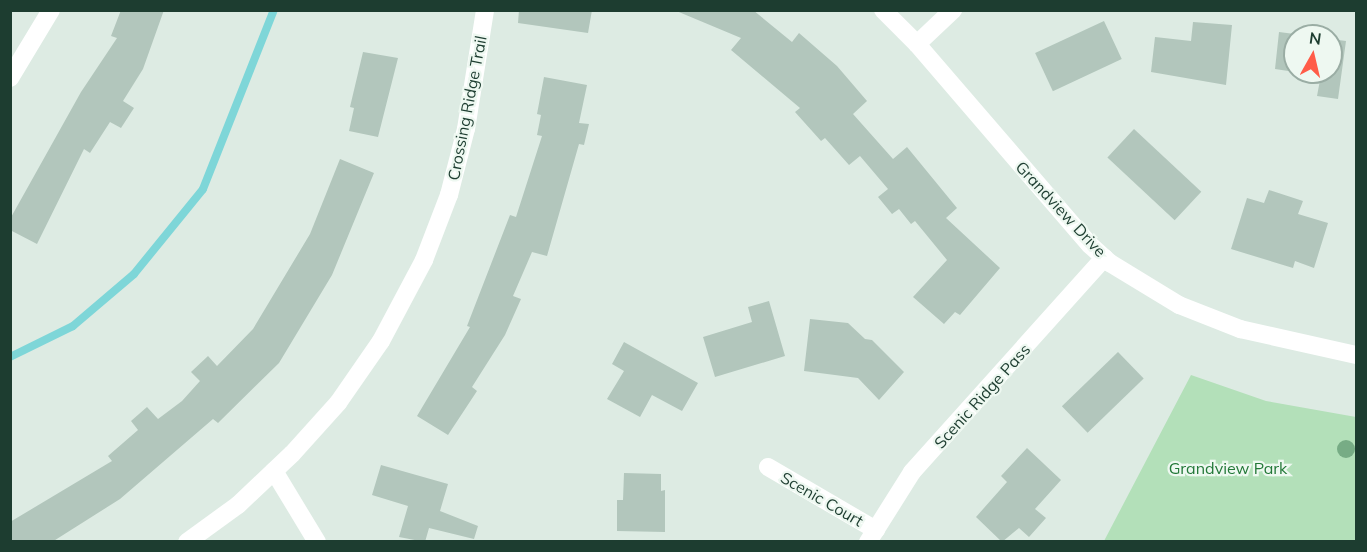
<!DOCTYPE html>
<style>
body{margin:0}
#map{position:relative;width:1367px;height:552px;overflow:hidden;background:#ddebe3;font-family:Mulish,sans-serif}
div>[style]{position:absolute}
.green>*{inset:0;background:#b3e0b9}
.stream>*{height:8px;margin:-4px;padding:0 4px;transform-origin:4px;border-radius:4px;background:#7ed6d8}
.building>*{inset:0;background:#b2c6bc;transform-origin:0 0}
.minor>*{height:18px;margin:-9px;padding:0 9px;transform-origin:9px;border-radius:9px;background:#fff}
.trees>*{width:18px;height:18px;margin:-9px;border-radius:50%;background:#77ac85}
span{translate:-50% -50%;white-space:nowrap;text-align:center;line-height:1.15;-webkit-text-stroke:4.5px #eef8f1;paint-order:stroke}
.street-label{font-size:16px;color:#1d3d30}
.park-label{font-size:16px;color:#237838}
.frame{position:absolute;inset:0;border:12px solid #1d3d30;pointer-events:none}
.north{position:absolute;left:1283px;top:24px;width:60px;height:60px;box-sizing:border-box;background:#eef8f1;border:2px solid #9aada4;border-radius:50%;rotate:8deg;font-size:16px;font-weight:700;line-height:24px;text-align:center;color:#1d3d30}
.north::after{content:'';display:block;margin:auto;width:21px;height:27px;background:#ff5c48;clip-path:polygon(50% 0,100% 100%,50% 72%,0 100%)}
</style>
<div id="map">
<div class="green">
<div style="clip-path:polygon(1191px 375px,1266px 401px,1356px 417px,1356px 541px,1104px 541px)"></div>
</div>
<div class="stream">
<div style="left:10px;top:357px;width:70px;rotate:-26.2deg"></div>
<div style="left:73px;top:326px;width:80px;rotate:-40.4deg"></div>
<div style="left:134px;top:274px;width:109px;rotate:-50.9deg"></div>
<div style="left:203px;top:189px;width:193px;rotate:-68.4deg"></div>
</div>
<div class="building">
<div style="clip-path:polygon(121px 10px,164px 10px,143px 69px,123px 101px,134px 108px,121px 128px,110px 122px,90px 153px,84px 149px,37px 244px,10px 230px,10px 219px,81px 92px,117px 38px,111px 36px)"></div>
<div style="clip-path:polygon(519px 10px,592px 10px,588px 33px,518px 23px)"></div>
<div style="clip-path:polygon(674px 10px,753px 10px,792px 42px,799px 33px,837px 66px,867px 101px,853px 114px,893px 159px,907px 147px,957px 208px,946px 218px,1000px 268px,960px 315px,955px 312px,944px 324px,913px 297px,947px 260px,915px 221px,911px 224px,899px 209px,892px 214px,878px 197px,888px 189px,860px 156px,849px 165px,825px 138px,821px 141px,795px 112px,800px 108px,731px 50px,741px 38px)"></div>
<div style="left:1104px;top:21px;width:42px;height:76px;rotate:65deg"></div>
<div style="clip-path:polygon(1193px 22px,1232px 25px,1226px 85px,1151px 72px,1155px 37px,1191px 41px)"></div>
<div style="clip-path:polygon(1279px 32px,1310px 36px,1295px 36px,1295px 72px,1275px 69px)"></div>
<div style="clip-path:polygon(1331px 39px,1346px 41px,1338px 99px,1317px 96px,1320px 80px,1302px 78px,1303px 73px,1298px 72px,1331px 72px)"></div>
<div style="clip-path:polygon(363px 52px,398px 58px,378px 137px,349px 131px,354px 108px,350px 107px)"></div>
<div style="clip-path:polygon(544px 77px,587px 85px,579px 123px,589px 124px,584px 145px,579px 144px,547px 256px,532px 252px,513px 296px,521px 299px,505px 335px,472px 387px,477px 391px,448px 435px,417px 416px,470px 327px,467px 326px,510px 215px,516px 217px,542px 136px,537px 135px,541px 115px,537px 114px)"></div>
<div style="left:1134px;top:129px;width:92px;height:39px;rotate:43deg"></div>
<div style="clip-path:polygon(340px 159px,374px 173px,332px 275px,279px 363px,218px 423px,213px 419px,120px 499px,52px 542px,10px 542px,10px 522px,112px 461px,108px 456px,138px 430px,131px 421px,147px 407px,158px 419px,182px 401px,200px 381px,191px 372px,208px 356px,217px 366px,253px 329px,310px 234px)"></div>
<div style="clip-path:polygon(1269px 190px,1303px 201px,1298px 214px,1328px 223px,1314px 268px,1295px 261px,1293px 268px,1231px 249px,1247px 198px,1264px 203px)"></div>
<div style="clip-path:polygon(769px 301px,785px 356px,715px 377px,703px 337px,752px 322px,748px 307px)"></div>
<div style="clip-path:polygon(810px 319px,848px 323px,865px 339px,872px 340px,904px 372px,879px 400px,858px 378px,804px 371px)"></div>
<div style="clip-path:polygon(624px 342px,698px 383px,682px 411px,652px 395px,640px 417px,607px 399px,624px 371px,612px 364px)"></div>
<div style="left:1118px;top:352px;width:37px;height:78px;rotate:46deg"></div>
<div style="clip-path:polygon(1027px 448px,1061px 480px,1035px 509px,1046px 518px,1029px 537px,1019px 528px,1002px 542px,976px 517px,1007px 482px,1001px 476px)"></div>
<div style="clip-path:polygon(381px 465px,448px 484px,440px 511px,478px 526px,474px 539px,429px 528px,425px 542px,399px 537px,408px 506px,372px 495px)"></div>
<div style="clip-path:polygon(624px 473px,661px 474px,661px 491px,665px 490px,665px 532px,617px 531px,617px 500px,623px 500px)"></div>
</div>
<div class="minor">
<div style="left:883px;top:10px;width:48px;rotate:45deg"></div>
<div style="left:917px;top:44px;width:265px;rotate:49.3deg"></div>
<div style="left:1090px;top:245px;width:27px;rotate:42deg"></div>
<div style="left:1110px;top:263px;width:81px;rotate:31.3deg"></div>
<div style="left:1179px;top:305px;width:66px;rotate:21.5deg"></div>
<div style="left:1240px;top:329px;width:119px;rotate:12.6deg"></div>
<div style="left:917px;top:44px;width:50px;rotate:-43.4deg"></div>
<div style="left:10px;top:78px;width:79px;rotate:-58.9deg"></div>
<div style="left:768px;top:467px;width:125px;rotate:30.3deg"></div>
<div style="left:274px;top:471px;width:83px;rotate:58.8deg"></div>
<div style="left:187px;top:542px;width:63px;rotate:-36deg"></div>
<div style="left:238px;top:505px;width:74px;rotate:-43.4deg"></div>
<div style="left:292px;top:454px;width:69px;rotate:-48deg"></div>
<div style="left:338px;top:403px;width:75px;rotate:-55.3deg"></div>
<div style="left:381px;top:341px;width:92px;rotate:-62deg"></div>
<div style="left:424px;top:260px;width:70px;rotate:-69deg"></div>
<div style="left:449px;top:195px;width:68px;rotate:-75.6deg"></div>
<div style="left:466px;top:129px;width:121px;rotate:-80.9deg"></div>
<div style="left:868px;top:542px;width:83px;rotate:-57.8deg"></div>
<div style="left:912px;top:472px;width:288px;rotate:-48.1deg"></div>
</div>
<div class="trees">
<div style="left:1346px;top:449px"></div>
</div>
<div class="street-label">
<span style="left:467px;top:108px;rotate:-79deg">Crossing Ridge Trail</span>
<span style="left:1061px;top:209px;rotate:47deg">Grandview Drive</span>
<span style="left:982px;top:396px;rotate:-48deg">Scenic Ridge Pass</span>
<span style="left:822px;top:499px;rotate:30deg">Scenic Court</span>
</div>
<div class="park-label">
<span style="left:1228px;top:468px">Grandview Park</span>
</div>
<div class="frame"></div>
<div class="north">N</div>
</div>
